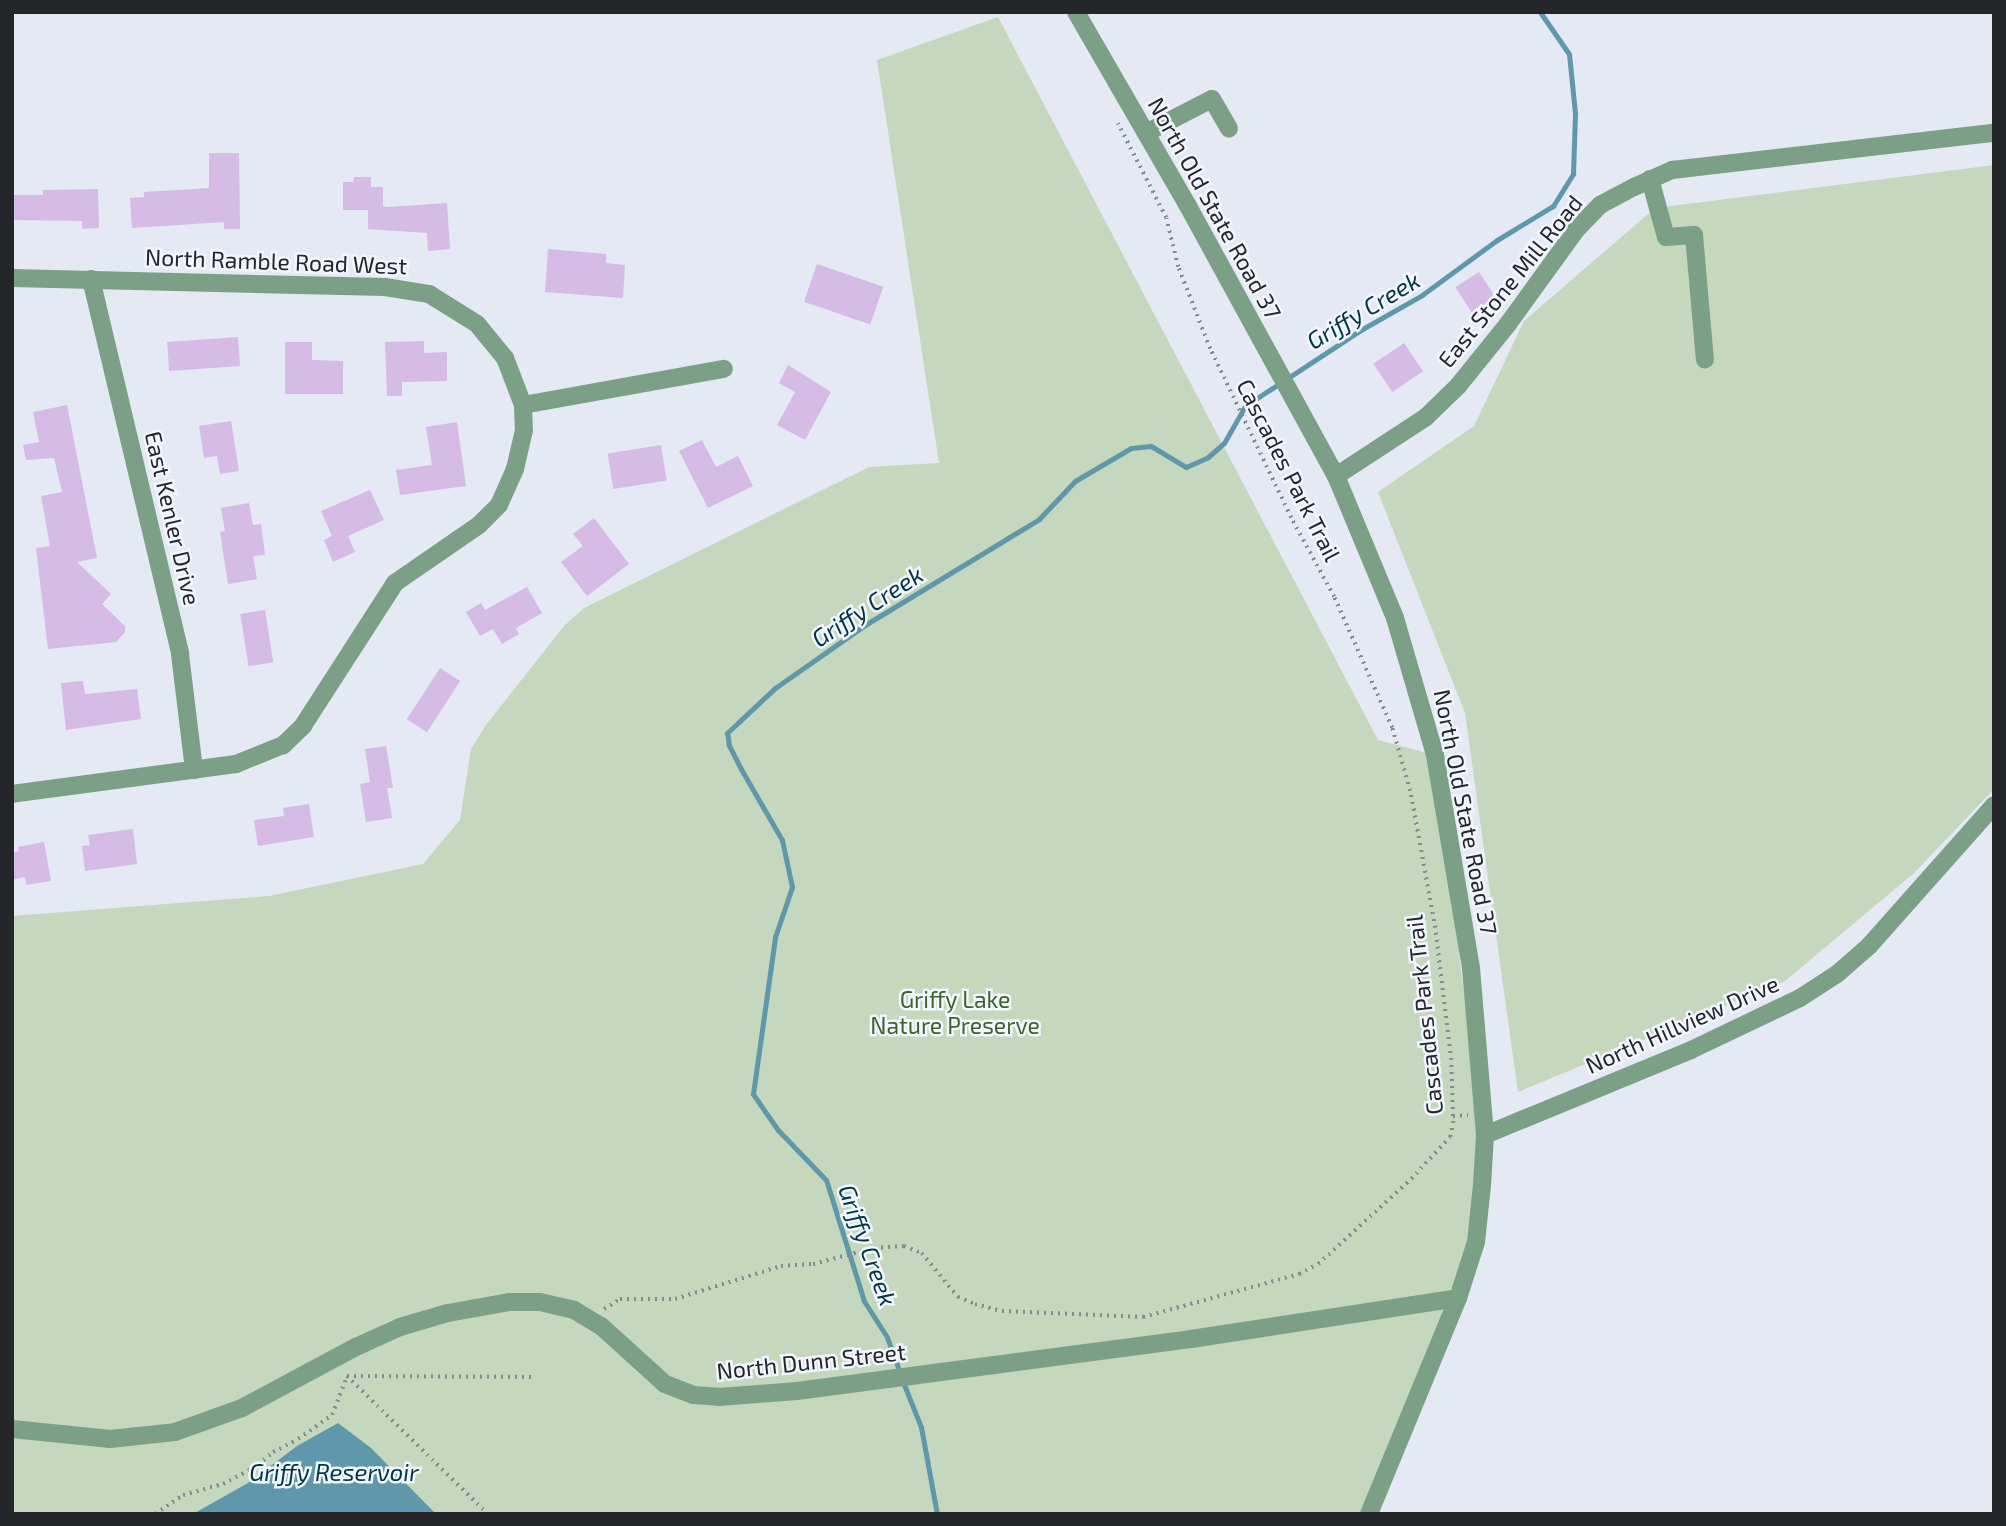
<!DOCTYPE html>
<style>
body{margin:0}
#map{position:relative;width:2006px;height:1526px;overflow:hidden;background:#e4e9f4;font-family:"Exo 2",sans-serif}
div>[style]{position:absolute}
.green>*{inset:0;background:#c5d7bd}
.water>*{inset:0;background:#5f98aa}
.stream>*{height:5px;margin:-2.5px;padding:0 2.5px;transform-origin:2.5px;border-radius:2.5px;background:#5f98aa}
.building>*{inset:0;background:#d5bbe6;transform-origin:0 0}
.path>*{height:3.5px;margin-top:-1.75px;transform-origin:0;background:repeating-linear-gradient(90deg,#858990 0 2px,transparent 0 7px)}
.minor>*{height:18px;margin:-9px;padding:0 9px;transform-origin:9px;border-radius:9px;background:#7ba086}
span{translate:-50% -50%;white-space:nowrap;text-align:center;line-height:1.15;-webkit-text-stroke:5px #f2f6ff;paint-order:stroke}
.street-label{font-size:23px;color:#24262a}
.park-label{font-size:23px;color:#3d632a}
.water-label{font-size:24px;color:#003643;font-style:italic}
.frame{position:absolute;inset:0;border:14px solid #24262a;pointer-events:none}
</style>
<div id="map">
<div class="green">
<div style="clip-path:polygon(998px 17px,1378px 740px,1438px 756px,1461px 970px,1485px 1135px,1476px 1242px,1369px 1514px,12px 1514px,12px 916px,269px 896px,423px 864px,460px 820px,471px 749px,486px 725px,564px 626px,584px 608px,869px 467px,939px 463px,877px 60px)"></div>
<div style="clip-path:polygon(1994px 165px,1994px 789px,1914px 873px,1785px 981px,1518px 1092px,1465px 713px,1378px 492px,1474px 426px,1524px 321px,1655px 208px)"></div>
</div>
<div class="water">
<div style="clip-path:polygon(338px 1423px,371px 1448px,436px 1514px,193px 1514px,248px 1483px,297px 1446px)"></div>
</div>
<div class="stream">
<div style="left:900px;top:1373px;width:38px;rotate:-110deg"></div>
<div style="left:887px;top:1337px;width:43px;rotate:-122.6deg"></div>
<div style="left:864px;top:1301px;width:127px;rotate:-107.4deg"></div>
<div style="left:826px;top:1180px;width:69px;rotate:-133.8deg"></div>
<div style="left:778px;top:1130px;width:44px;rotate:-124.8deg"></div>
<div style="left:753px;top:1094px;width:159px;rotate:-82deg"></div>
<div style="left:775px;top:937px;width:53px;rotate:-71.2deg"></div>
<div style="left:792px;top:887px;width:48px;rotate:-102deg"></div>
<div style="left:782px;top:840px;width:82px;rotate:-120deg"></div>
<div style="left:741px;top:769px;width:27px;rotate:-117deg"></div>
<div style="left:729px;top:745px;width:12px;rotate:-99deg"></div>
<div style="left:727px;top:733px;width:66px;rotate:-43.2deg"></div>
<div style="left:775px;top:688px;width:110px;rotate:-35deg"></div>
<div style="left:865px;top:625px;width:204px;rotate:-31.3deg"></div>
<div style="left:1039px;top:519px;width:52px;rotate:-46.5deg"></div>
<div style="left:1075px;top:481px;width:65px;rotate:-30.5deg"></div>
<div style="left:1131px;top:448px;width:20px;rotate:-6deg"></div>
<div style="left:1151px;top:446px;width:41px;rotate:31deg"></div>
<div style="left:1186px;top:467px;width:24px;rotate:-24deg"></div>
<div style="left:1208px;top:457px;width:21px;rotate:-41deg"></div>
<div style="left:1224px;top:443px;width:43px;rotate:-60.4deg"></div>
<div style="left:1245px;top:406px;width:136px;rotate:-33.3deg"></div>
<div style="left:1359px;top:331px;width:73px;rotate:-29.7deg"></div>
<div style="left:1422px;top:295px;width:93px;rotate:-36.3deg"></div>
<div style="left:1497px;top:240px;width:66px;rotate:-31.3deg"></div>
<div style="left:1553px;top:206px;width:38px;rotate:-58deg"></div>
<div style="left:1573px;top:174px;width:61px;rotate:-88.1deg"></div>
<div style="left:1575px;top:113px;width:59px;rotate:-95.8deg"></div>
<div style="left:1569px;top:54px;width:51px;rotate:-124.6deg"></div>
<div style="left:903px;top:1382px;width:48px;rotate:68.2deg"></div>
<div style="left:921px;top:1427px;width:88px;rotate:79.6deg"></div>
</div>
<div class="building">
<div style="clip-path:polygon(209px 153px,239px 153px,240px 229px,224px 229px,224px 222px,132px 228px,130px 198px,144px 197px,144px 192px,209px 188px)"></div>
<div style="clip-path:polygon(354px 177px,371px 177px,371px 187px,383px 187px,383px 206px,387px 207px,447px 203px,450px 249px,428px 251px,427px 233px,368px 229px,368px 210px,343px 210px,343px 182px,353px 182px)"></div>
<div style="clip-path:polygon(98px 189px,99px 228px,82px 229px,82px 221px,12px 220px,12px 195px,43px 195px,43px 190px)"></div>
<div style="clip-path:polygon(548px 249px,606px 254px,606px 263px,625px 265px,623px 298px,545px 292px)"></div>
<div style="left:817px;top:264px;width:70px;height:40px;rotate:19deg"></div>
<div style="left:1479px;top:272px;width:30px;height:28px;rotate:57deg"></div>
<div style="left:238px;top:337px;width:29px;height:71px;rotate:86deg"></div>
<div style="clip-path:polygon(424px 341px,424px 353px,447px 352px,447px 381px,402px 382px,402px 396px,387px 396px,385px 342px)"></div>
<div style="clip-path:polygon(285px 342px,312px 342px,312px 360px,343px 361px,343px 394px,285px 394px)"></div>
<div style="left:1404px;top:343px;width:34px;height:37px;rotate:56deg"></div>
<div style="clip-path:polygon(788px 365px,831px 392px,805px 440px,777px 425px,795px 392px,779px 383px)"></div>
<div style="clip-path:polygon(67px 405px,97px 558px,77px 562px,111px 594px,102px 604px,125px 626px,125px 632px,116px 642px,48px 649px,36px 548px,50px 546px,41px 496px,62px 492px,54px 458px,26px 460px,23px 445px,39px 442px,33px 412px)"></div>
<div style="clip-path:polygon(231px 421px,239px 471px,220px 474px,217px 456px,204px 458px,199px 426px)"></div>
<div style="clip-path:polygon(457px 422px,466px 486px,400px 495px,396px 470px,432px 465px,426px 427px)"></div>
<div style="clip-path:polygon(702px 440px,716px 467px,738px 456px,753px 486px,708px 508px,679px 451px)"></div>
<div style="left:661px;top:445px;width:36px;height:54px;rotate:81deg"></div>
<div style="clip-path:polygon(370px 490px,384px 520px,348px 536px,355px 552px,333px 562px,324px 540px,332px 536px,321px 511px)"></div>
<div style="clip-path:polygon(249px 503px,253px 525px,261px 524px,265px 555px,253px 556px,257px 579px,228px 584px,220px 532px,225px 531px,221px 508px)"></div>
<div style="clip-path:polygon(594px 518px,629px 564px,587px 596px,561px 562px,583px 546px,573px 534px)"></div>
<div style="clip-path:polygon(527px 587px,542px 613px,516px 628px,519px 634px,502px 644px,493px 629px,480px 636px,466px 612px,481px 603px,485px 610px)"></div>
<div style="left:265px;top:610px;width:53px;height:25px;rotate:81deg"></div>
<div style="left:440px;top:668px;width:24px;height:61px;rotate:33deg"></div>
<div style="clip-path:polygon(83px 681px,85px 694px,137px 689px,141px 719px,66px 730px,61px 683px)"></div>
<div style="clip-path:polygon(386px 746px,393px 788px,387px 788px,392px 818px,366px 822px,360px 784px,370px 782px,365px 749px)"></div>
<div style="clip-path:polygon(309px 804px,314px 837px,258px 846px,254px 820px,284px 816px,283px 808px)"></div>
<div style="clip-path:polygon(133px 829px,137px 864px,85px 871px,82px 846px,90px 845px,88px 835px)"></div>
<div style="clip-path:polygon(44px 842px,51px 881px,26px 885px,25px 877px,12px 880px,12px 853px,19px 851px,18px 847px)"></div>
</div>
<div class="path">
<div style="left:1453px;top:1116px;width:15px;rotate:-4deg"></div>
<div style="left:604px;top:1309px;width:19px;rotate:-32deg"></div>
<div style="left:620px;top:1299px;width:55px"></div>
<div style="left:675px;top:1299px;width:111px;rotate:-17.3deg"></div>
<div style="left:781px;top:1266px;width:32px;rotate:-4deg"></div>
<div style="left:813px;top:1264px;width:63px;rotate:-14.7deg"></div>
<div style="left:874px;top:1248px;width:30px;rotate:-4deg"></div>
<div style="left:904px;top:1246px;width:19px;rotate:21deg"></div>
<div style="left:922px;top:1253px;width:57px;rotate:50.7deg"></div>
<div style="left:958px;top:1297px;width:18px;rotate:22deg"></div>
<div style="left:975px;top:1304px;width:28px;rotate:15deg"></div>
<div style="left:1002px;top:1311px;width:141px;rotate:2.4deg"></div>
<div style="left:1143px;top:1317px;width:162px;rotate:-15.4deg"></div>
<div style="left:1299px;top:1274px;width:21px;rotate:-28deg"></div>
<div style="left:1318px;top:1264px;width:126px;rotate:-42.4deg"></div>
<div style="left:1411px;top:1179px;width:57px;rotate:-47.1deg"></div>
<div style="left:1450px;top:1137px;width:14px;rotate:-78deg"></div>
<div style="left:1453px;top:1123px;width:63px;rotate:-91.8deg"></div>
<div style="left:1451px;top:1060px;width:133px;rotate:-96.9deg"></div>
<div style="left:1435px;top:928px;width:139px;rotate:-100.3deg"></div>
<div style="left:1410px;top:791px;width:66px;rotate:-105.9deg"></div>
<div style="left:1392px;top:728px;width:143px;rotate:-113.9deg"></div>
<div style="left:1334px;top:597px;width:90px;rotate:-118.6deg"></div>
<div style="left:1291px;top:518px;width:187px;rotate:-115.6deg"></div>
<div style="left:1210px;top:349px;width:88px;rotate:-111.3deg"></div>
<div style="left:1178px;top:267px;width:50px;rotate:-103.8deg"></div>
<div style="left:1166px;top:218px;width:106px;rotate:-117.1deg"></div>
<div style="left:347px;top:1376px;width:197px;rotate:44.4deg"></div>
<div style="left:155px;top:1514px;width:34px;rotate:-34deg"></div>
<div style="left:183px;top:1495px;width:41px;rotate:-15.4deg"></div>
<div style="left:223px;top:1484px;width:40px;rotate:-28deg"></div>
<div style="left:258px;top:1465px;width:20px;rotate:-41deg"></div>
<div style="left:273px;top:1452px;width:28px;rotate:-27deg"></div>
<div style="left:298px;top:1439px;width:42px;rotate:-35.2deg"></div>
<div style="left:332px;top:1415px;width:42px;rotate:-69deg"></div>
<div style="left:347px;top:1376px;width:188px;rotate:0.3deg"></div>
</div>
<div class="minor">
<div style="left:1076px;top:12px;width:224px;rotate:60deg"></div>
<div style="left:1188px;top:206px;width:308px;rotate:61.3deg"></div>
<div style="left:1336px;top:476px;width:154px;rotate:67.4deg"></div>
<div style="left:1395px;top:618px;width:143px;rotate:73.7deg"></div>
<div style="left:1435px;top:755px;width:216px;rotate:80.4deg"></div>
<div style="left:1471px;top:968px;width:168px;rotate:85.2deg"></div>
<div style="left:1485px;top:1135px;width:50px;rotate:93.4deg"></div>
<div style="left:1482px;top:1185px;width:57px;rotate:96deg"></div>
<div style="left:1476px;top:1242px;width:59px;rotate:107.8deg"></div>
<div style="left:1458px;top:1298px;width:234px;rotate:112.4deg"></div>
<div style="left:1146px;top:133px;width:74px;rotate:-27.3deg"></div>
<div style="left:1212px;top:99px;width:34px;rotate:60deg"></div>
<div style="left:1650px;top:179px;width:60px;rotate:74.6deg"></div>
<div style="left:1666px;top:237px;width:28px;rotate:-4deg"></div>
<div style="left:1694px;top:235px;width:125px;rotate:85deg"></div>
<div style="left:12px;top:278px;width:373px;rotate:1.4deg"></div>
<div style="left:385px;top:287px;width:45px;rotate:9deg"></div>
<div style="left:429px;top:294px;width:57px;rotate:32deg"></div>
<div style="left:477px;top:324px;width:44px;rotate:50.5deg"></div>
<div style="left:505px;top:358px;width:50px;rotate:69deg"></div>
<div style="left:523px;top:405px;width:25px;rotate:88deg"></div>
<div style="left:524px;top:430px;width:40px;rotate:103deg"></div>
<div style="left:515px;top:469px;width:39px;rotate:114deg"></div>
<div style="left:499px;top:505px;width:28px;rotate:135deg"></div>
<div style="left:479px;top:525px;width:102px;rotate:145.4deg"></div>
<div style="left:395px;top:583px;width:170px;rotate:122.8deg"></div>
<div style="left:303px;top:726px;width:28px;rotate:136deg"></div>
<div style="left:283px;top:745px;width:51px;rotate:158deg"></div>
<div style="left:236px;top:764px;width:226px;rotate:172.4deg"></div>
<div style="left:91px;top:279px;width:385px;rotate:76.6deg"></div>
<div style="left:180px;top:654px;width:117px;rotate:83.1deg"></div>
<div style="left:523px;top:405px;width:204px;rotate:-10.2deg"></div>
<div style="left:1336px;top:476px;width:108px;rotate:-33.2deg"></div>
<div style="left:1426px;top:417px;width:45px;rotate:-44.1deg"></div>
<div style="left:1458px;top:386px;width:80px;rotate:-51.1deg"></div>
<div style="left:1508px;top:324px;width:116px;rotate:-54.1deg"></div>
<div style="left:1576px;top:230px;width:35px;rotate:-46deg"></div>
<div style="left:1600px;top:205px;width:38px;rotate:-28deg"></div>
<div style="left:1634px;top:187px;width:42px;rotate:-24.1deg"></div>
<div style="left:1672px;top:170px;width:324px;rotate:-6.6deg"></div>
<div style="left:1485px;top:1135px;width:223px;rotate:-22.4deg"></div>
<div style="left:1691px;top:1050px;width:121px;rotate:-25.5deg"></div>
<div style="left:1800px;top:998px;width:44px;rotate:-33deg"></div>
<div style="left:1837px;top:974px;width:43px;rotate:-41.2deg"></div>
<div style="left:1869px;top:946px;width:188px;rotate:-48.4deg"></div>
<div style="left:12px;top:1429px;width:99px;rotate:5.8deg"></div>
<div style="left:110px;top:1439px;width:65px;rotate:-6.1deg"></div>
<div style="left:175px;top:1432px;width:71px;rotate:-19.7deg"></div>
<div style="left:242px;top:1408px;width:129px;rotate:-28.2deg"></div>
<div style="left:356px;top:1347px;width:48px;rotate:-24.4deg"></div>
<div style="left:400px;top:1327px;width:50px;rotate:-16.3deg"></div>
<div style="left:448px;top:1313px;width:62px;rotate:-10.2deg"></div>
<div style="left:509px;top:1302px;width:31px"></div>
<div style="left:540px;top:1302px;width:35px;rotate:13deg"></div>
<div style="left:574px;top:1310px;width:31px;rotate:31deg"></div>
<div style="left:601px;top:1326px;width:86px;rotate:42.2deg"></div>
<div style="left:665px;top:1384px;width:30px;rotate:21deg"></div>
<div style="left:693px;top:1395px;width:26px;rotate:4deg"></div>
<div style="left:719px;top:1397px;width:78px;rotate:-4.4deg"></div>
<div style="left:797px;top:1391px;width:397px;rotate:-7.5deg"></div>
<div style="left:1191px;top:1339px;width:270px;rotate:-8.7deg"></div>
</div>
<div class="street-label">
<span style="left:1215px;top:208px;rotate:61deg">North Old State Road 37</span>
<span style="left:276px;top:261px;rotate:2deg">North Ramble Road West</span>
<span style="left:1510px;top:281px;rotate:-51deg">East Stone Mill Road</span>
<span style="left:1289px;top:470px;rotate:63deg">Cascades Park Trail</span>
<span style="left:173px;top:518px;rotate:77deg">East Kenler Drive</span>
<span style="left:1466px;top:812px;rotate:79deg">North Old State Road 37</span>
<span style="left:1424px;top:1015px;rotate:-96deg">Cascades Park Trail</span>
<span style="left:1682px;top:1024px;rotate:-24deg">North Hillview Drive</span>
<span style="left:811px;top:1361px;rotate:-6deg">North Dunn Street</span>
</div>
<div class="park-label">
<span style="left:955px;top:1012px">Griffy Lake<br>Nature Preserve</span>
</div>
<div class="water-label">
<span style="left:1363px;top:310px;rotate:-31deg">Griffy Creek</span>
<span style="left:867px;top:606px;rotate:-33deg">Griffy Creek</span>
<span style="left:868px;top:1245px;rotate:70deg">Griffy Creek</span>
<span style="left:334px;top:1472px">Griffy Reservoir</span>
</div>
<div class="frame"></div>
</div>
